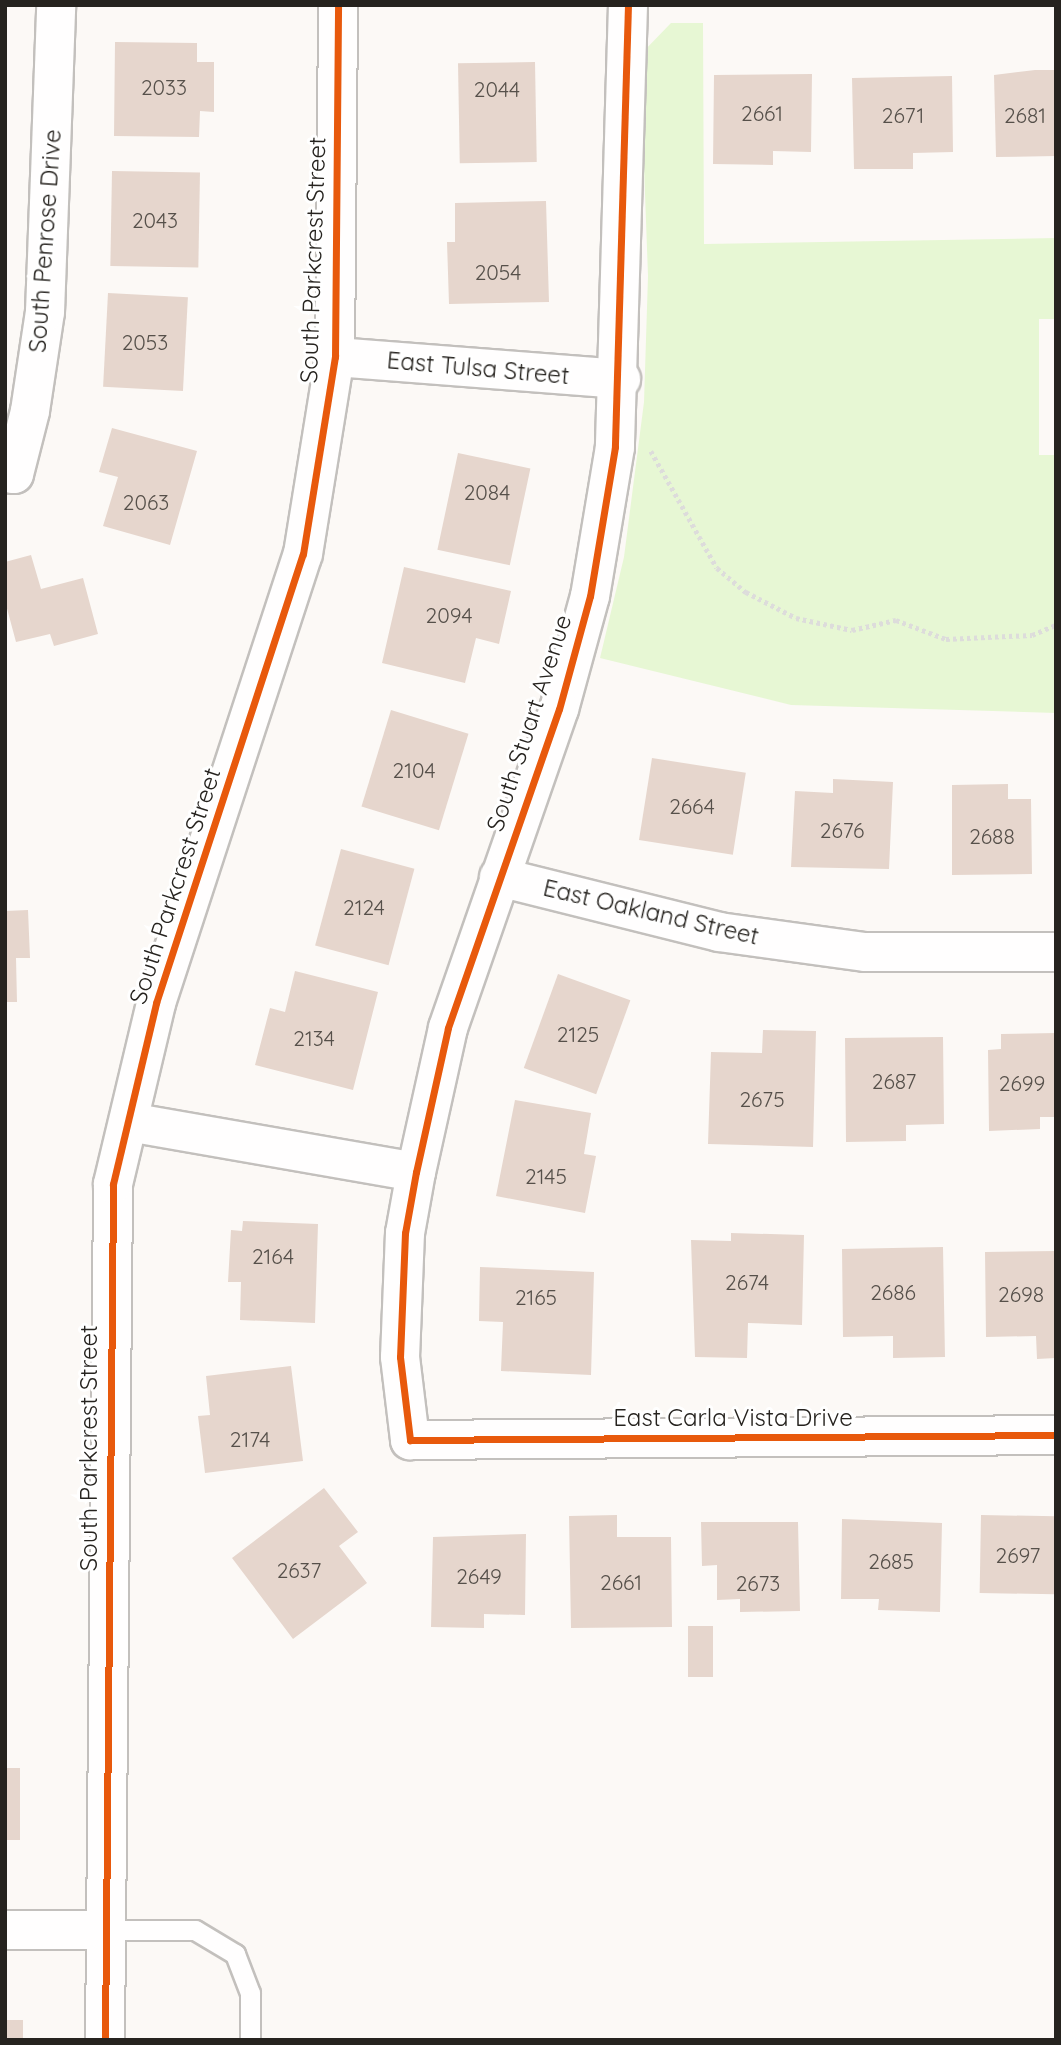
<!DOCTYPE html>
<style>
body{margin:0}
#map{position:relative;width:1061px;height:2045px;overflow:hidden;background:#fcf9f6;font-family:Quicksand,sans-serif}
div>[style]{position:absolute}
.green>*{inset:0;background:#e7f7d4}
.building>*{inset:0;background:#e6d6cd;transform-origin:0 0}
.path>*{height:4.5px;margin-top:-2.25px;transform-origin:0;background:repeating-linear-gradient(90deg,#dddcdb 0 3.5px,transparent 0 7px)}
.roads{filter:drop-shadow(2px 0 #c3c0bd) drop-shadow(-2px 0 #c3c0bd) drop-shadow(0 2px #c3c0bd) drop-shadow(0 -2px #c3c0bd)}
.lane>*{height:19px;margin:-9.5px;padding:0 9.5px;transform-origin:9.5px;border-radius:9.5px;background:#fffefe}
.street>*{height:38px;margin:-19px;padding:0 19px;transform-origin:19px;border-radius:19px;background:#fffefe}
.cycleway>*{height:7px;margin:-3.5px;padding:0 3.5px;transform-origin:3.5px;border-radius:3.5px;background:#e8590c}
span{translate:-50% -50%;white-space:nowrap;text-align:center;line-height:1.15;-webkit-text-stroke:6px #fff;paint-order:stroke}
.number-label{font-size:21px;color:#56504a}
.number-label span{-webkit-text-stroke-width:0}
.street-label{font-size:24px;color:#26231f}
.frame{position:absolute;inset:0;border:7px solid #26231f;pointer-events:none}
</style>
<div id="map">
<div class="green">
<div style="clip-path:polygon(671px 23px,703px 23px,704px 244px,1056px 238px,1056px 319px,1039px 319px,1039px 455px,1056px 455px,1056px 713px,791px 705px,600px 658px,624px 557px,644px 402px,648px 276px,640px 55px)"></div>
</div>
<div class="building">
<div style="clip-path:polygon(115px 42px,197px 43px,197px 62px,214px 62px,214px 112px,200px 111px,199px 137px,114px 136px)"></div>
<div style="left:535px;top:62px;width:100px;height:77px;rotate:89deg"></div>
<div style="clip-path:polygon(1035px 70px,1056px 70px,1056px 156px,996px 157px,994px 75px)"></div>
<div style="clip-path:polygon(812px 74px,811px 152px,773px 151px,773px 165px,713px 164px,714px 75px)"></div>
<div style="clip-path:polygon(952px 76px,953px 152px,913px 153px,913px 169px,854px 169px,852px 78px)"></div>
<div style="left:112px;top:171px;width:88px;height:95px;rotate:1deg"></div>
<div style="clip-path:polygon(546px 201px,549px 302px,449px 304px,447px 242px,455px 242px,455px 203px)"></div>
<div style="left:108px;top:293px;width:80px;height:94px;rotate:3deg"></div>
<div style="clip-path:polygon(112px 428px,197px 451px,170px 545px,103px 526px,118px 477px,99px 472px)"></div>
<div style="left:458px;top:453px;width:74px;height:99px;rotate:12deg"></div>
<div style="clip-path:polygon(31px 555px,41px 589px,83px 578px,98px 634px,54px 646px,50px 634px,16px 642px,5px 601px,5px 562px)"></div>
<div style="clip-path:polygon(404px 567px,511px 591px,499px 644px,476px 638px,465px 683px,382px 663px)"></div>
<div style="left:391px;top:710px;width:81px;height:101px;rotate:17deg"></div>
<div style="left:652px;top:758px;width:95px;height:83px;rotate:9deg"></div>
<div style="clip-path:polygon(833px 779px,893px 782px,889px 869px,791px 867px,795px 791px,833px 793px)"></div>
<div style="clip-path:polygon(1008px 784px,1008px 799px,1031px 799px,1032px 874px,952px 875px,952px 785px)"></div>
<div style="left:341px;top:849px;width:76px;height:100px;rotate:15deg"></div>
<div style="clip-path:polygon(28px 910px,30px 958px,16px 958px,17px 1002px,5px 1002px,5px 911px)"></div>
<div style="clip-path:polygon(295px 971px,378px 992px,353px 1090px,255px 1065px,270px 1008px,285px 1012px)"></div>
<div style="left:558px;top:974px;width:77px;height:100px;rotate:20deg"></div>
<div style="clip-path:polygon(763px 1030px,816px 1031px,813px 1147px,708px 1144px,711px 1052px,762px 1053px)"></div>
<div style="clip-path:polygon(1056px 1033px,1056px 1117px,1040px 1117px,1040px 1129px,989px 1131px,988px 1050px,1001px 1049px,1001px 1034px)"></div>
<div style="clip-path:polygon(943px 1037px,944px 1124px,906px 1125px,906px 1141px,846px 1142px,845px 1038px)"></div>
<div style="clip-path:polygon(515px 1100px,591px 1113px,584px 1154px,596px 1156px,585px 1213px,496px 1196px)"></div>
<div style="clip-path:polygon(243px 1221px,318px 1224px,315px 1323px,240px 1320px,241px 1282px,228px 1282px,231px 1230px,242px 1231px)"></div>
<div style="clip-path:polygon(731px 1233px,804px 1235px,802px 1325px,748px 1323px,747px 1358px,695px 1357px,691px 1240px,731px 1241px)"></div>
<div style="clip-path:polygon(943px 1247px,945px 1357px,893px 1358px,893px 1336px,843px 1337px,842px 1249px)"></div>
<div style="clip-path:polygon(1056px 1251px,1056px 1358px,1037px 1359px,1036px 1336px,986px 1337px,985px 1252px)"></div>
<div style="clip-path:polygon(480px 1267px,594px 1272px,591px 1375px,501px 1371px,503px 1322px,479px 1321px)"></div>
<div style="clip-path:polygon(291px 1366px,303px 1461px,205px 1473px,198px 1416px,210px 1415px,206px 1376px)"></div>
<div style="clip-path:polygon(324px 1488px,358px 1532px,339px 1546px,367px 1583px,293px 1639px,232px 1558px)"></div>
<div style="clip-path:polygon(617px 1515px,617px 1537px,671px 1537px,672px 1627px,571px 1628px,569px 1516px)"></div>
<div style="left:981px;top:1515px;width:75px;height:78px;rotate:1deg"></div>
<div style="clip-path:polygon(842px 1519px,942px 1523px,940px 1612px,878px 1610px,879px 1599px,841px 1599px)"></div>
<div style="clip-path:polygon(701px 1522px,798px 1522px,800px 1611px,740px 1612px,740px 1599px,717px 1600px,717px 1565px,702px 1566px)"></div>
<div style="clip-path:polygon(526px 1534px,525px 1615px,484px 1614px,484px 1628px,431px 1627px,433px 1537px)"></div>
<div style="left:688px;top:1626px;width:25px;height:51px"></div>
<div style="left:5px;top:1768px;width:15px;height:72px"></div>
<div style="left:5px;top:2020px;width:18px;height:20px"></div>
</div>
<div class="path">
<div style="left:651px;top:451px;width:134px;rotate:60.6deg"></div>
<div style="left:717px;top:568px;width:38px;rotate:40deg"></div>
<div style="left:746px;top:592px;width:56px;rotate:27.5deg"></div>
<div style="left:796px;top:618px;width:57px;rotate:12.1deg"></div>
<div style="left:852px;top:630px;width:45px;rotate:-12.8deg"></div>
<div style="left:896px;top:620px;width:53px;rotate:20.8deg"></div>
<div style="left:946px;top:639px;width:86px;rotate:-2.7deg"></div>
<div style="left:1032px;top:635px;width:26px;rotate:-23deg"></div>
</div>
<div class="roads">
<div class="lane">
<div style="left:105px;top:1930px;width:90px"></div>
<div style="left:195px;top:1930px;width:47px;rotate:31deg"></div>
<div style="left:235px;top:1954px;width:42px;rotate:69deg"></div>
<div style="left:250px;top:1993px;width:47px;rotate:90deg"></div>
</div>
<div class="street">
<div style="left:628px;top:5px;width:442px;rotate:91.7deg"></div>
<div style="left:615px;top:447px;width:151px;rotate:99.5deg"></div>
<div style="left:590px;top:596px;width:117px;rotate:105.3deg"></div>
<div style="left:559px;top:709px;width:338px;rotate:109.2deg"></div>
<div style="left:448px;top:1028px;width:148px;rotate:102.5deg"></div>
<div style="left:416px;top:1172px;width:62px;rotate:100.2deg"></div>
<div style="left:405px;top:1233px;width:124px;rotate:92.3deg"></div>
<div style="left:400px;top:1357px;width:84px;rotate:83.1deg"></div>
<div style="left:410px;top:1440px;width:646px;rotate:-0.44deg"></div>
<div style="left:335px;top:357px;width:287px;rotate:4.4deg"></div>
<div style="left:5px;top:473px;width:9px;rotate:6deg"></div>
<div style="left:14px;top:474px;width:65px;rotate:-75.7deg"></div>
<div style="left:30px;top:411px;width:100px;rotate:-81.4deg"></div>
<div style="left:45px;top:312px;width:307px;rotate:-87.9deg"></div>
<div style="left:499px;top:877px;width:227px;rotate:14deg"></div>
<div style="left:719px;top:932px;width:147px;rotate:7.8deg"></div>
<div style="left:865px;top:952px;width:191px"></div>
<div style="left:129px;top:1122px;width:291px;rotate:9.9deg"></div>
<div style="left:5px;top:1930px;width:100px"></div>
<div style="left:105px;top:2040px;width:856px;rotate:-89.46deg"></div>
<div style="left:113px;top:1184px;width:186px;rotate:-76.6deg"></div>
<div style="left:156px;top:1003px;width:472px;rotate:-71.9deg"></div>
<div style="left:303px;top:554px;width:200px;rotate:-80.8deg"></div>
<div style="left:335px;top:357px;width:352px;rotate:-89.5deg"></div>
</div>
</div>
<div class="cycleway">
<div style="left:628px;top:5px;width:442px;rotate:91.7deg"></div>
<div style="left:615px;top:447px;width:151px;rotate:99.5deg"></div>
<div style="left:590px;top:596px;width:117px;rotate:105.3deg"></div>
<div style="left:559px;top:709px;width:338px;rotate:109.2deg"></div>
<div style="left:448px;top:1028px;width:148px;rotate:102.5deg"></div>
<div style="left:416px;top:1172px;width:62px;rotate:100.2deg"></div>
<div style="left:405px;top:1233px;width:124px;rotate:92.3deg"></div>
<div style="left:400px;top:1357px;width:84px;rotate:83.1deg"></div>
<div style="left:410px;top:1440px;width:646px;rotate:-0.44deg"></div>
<div style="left:105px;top:2040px;width:856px;rotate:-89.46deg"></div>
<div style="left:113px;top:1184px;width:186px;rotate:-76.6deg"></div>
<div style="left:156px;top:1003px;width:472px;rotate:-71.9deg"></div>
<div style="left:303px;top:554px;width:200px;rotate:-80.8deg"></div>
<div style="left:335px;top:357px;width:352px;rotate:-89.5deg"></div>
</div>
<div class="number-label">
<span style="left:164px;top:87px">2033</span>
<span style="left:497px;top:89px">2044</span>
<span style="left:762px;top:113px">2661</span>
<span style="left:903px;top:115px">2671</span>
<span style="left:1025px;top:115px">2681</span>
<span style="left:155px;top:220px">2043</span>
<span style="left:498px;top:272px">2054</span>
<span style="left:145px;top:342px">2053</span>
<span style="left:487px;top:492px">2084</span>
<span style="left:146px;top:502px">2063</span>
<span style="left:449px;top:615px">2094</span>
<span style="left:414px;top:770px">2104</span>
<span style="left:692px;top:806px">2664</span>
<span style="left:842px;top:830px">2676</span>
<span style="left:992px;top:836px">2688</span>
<span style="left:364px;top:907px">2124</span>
<span style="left:578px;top:1034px">2125</span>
<span style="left:314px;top:1038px">2134</span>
<span style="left:894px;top:1081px">2687</span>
<span style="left:1022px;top:1083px">2699</span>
<span style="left:762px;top:1099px">2675</span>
<span style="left:546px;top:1176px">2145</span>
<span style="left:273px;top:1256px">2164</span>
<span style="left:747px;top:1282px">2674</span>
<span style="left:893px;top:1292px">2686</span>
<span style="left:1021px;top:1294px">2698</span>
<span style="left:536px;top:1297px">2165</span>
<span style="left:250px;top:1439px">2174</span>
<span style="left:1018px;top:1555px">2697</span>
<span style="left:891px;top:1561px">2685</span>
<span style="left:299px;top:1570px">2637</span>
<span style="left:479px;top:1576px">2649</span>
<span style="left:621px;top:1582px">2661</span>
<span style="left:758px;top:1583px">2673</span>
</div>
<div class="street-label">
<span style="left:45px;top:241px;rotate:-86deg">South Penrose Drive</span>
<span style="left:313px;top:260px;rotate:-88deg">South Parkcrest Street</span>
<span style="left:478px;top:368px;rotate:5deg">East Tulsa Street</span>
<span style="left:529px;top:723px;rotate:-72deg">South Stuart Avenue</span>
<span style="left:175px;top:886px;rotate:-72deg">South Parkcrest Street</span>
<span style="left:651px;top:912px;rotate:13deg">East Oakland Street</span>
<span style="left:733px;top:1418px">East Carla Vista Drive</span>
<span style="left:89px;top:1448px;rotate:-90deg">South Parkcrest Street</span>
</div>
<div class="frame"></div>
</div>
